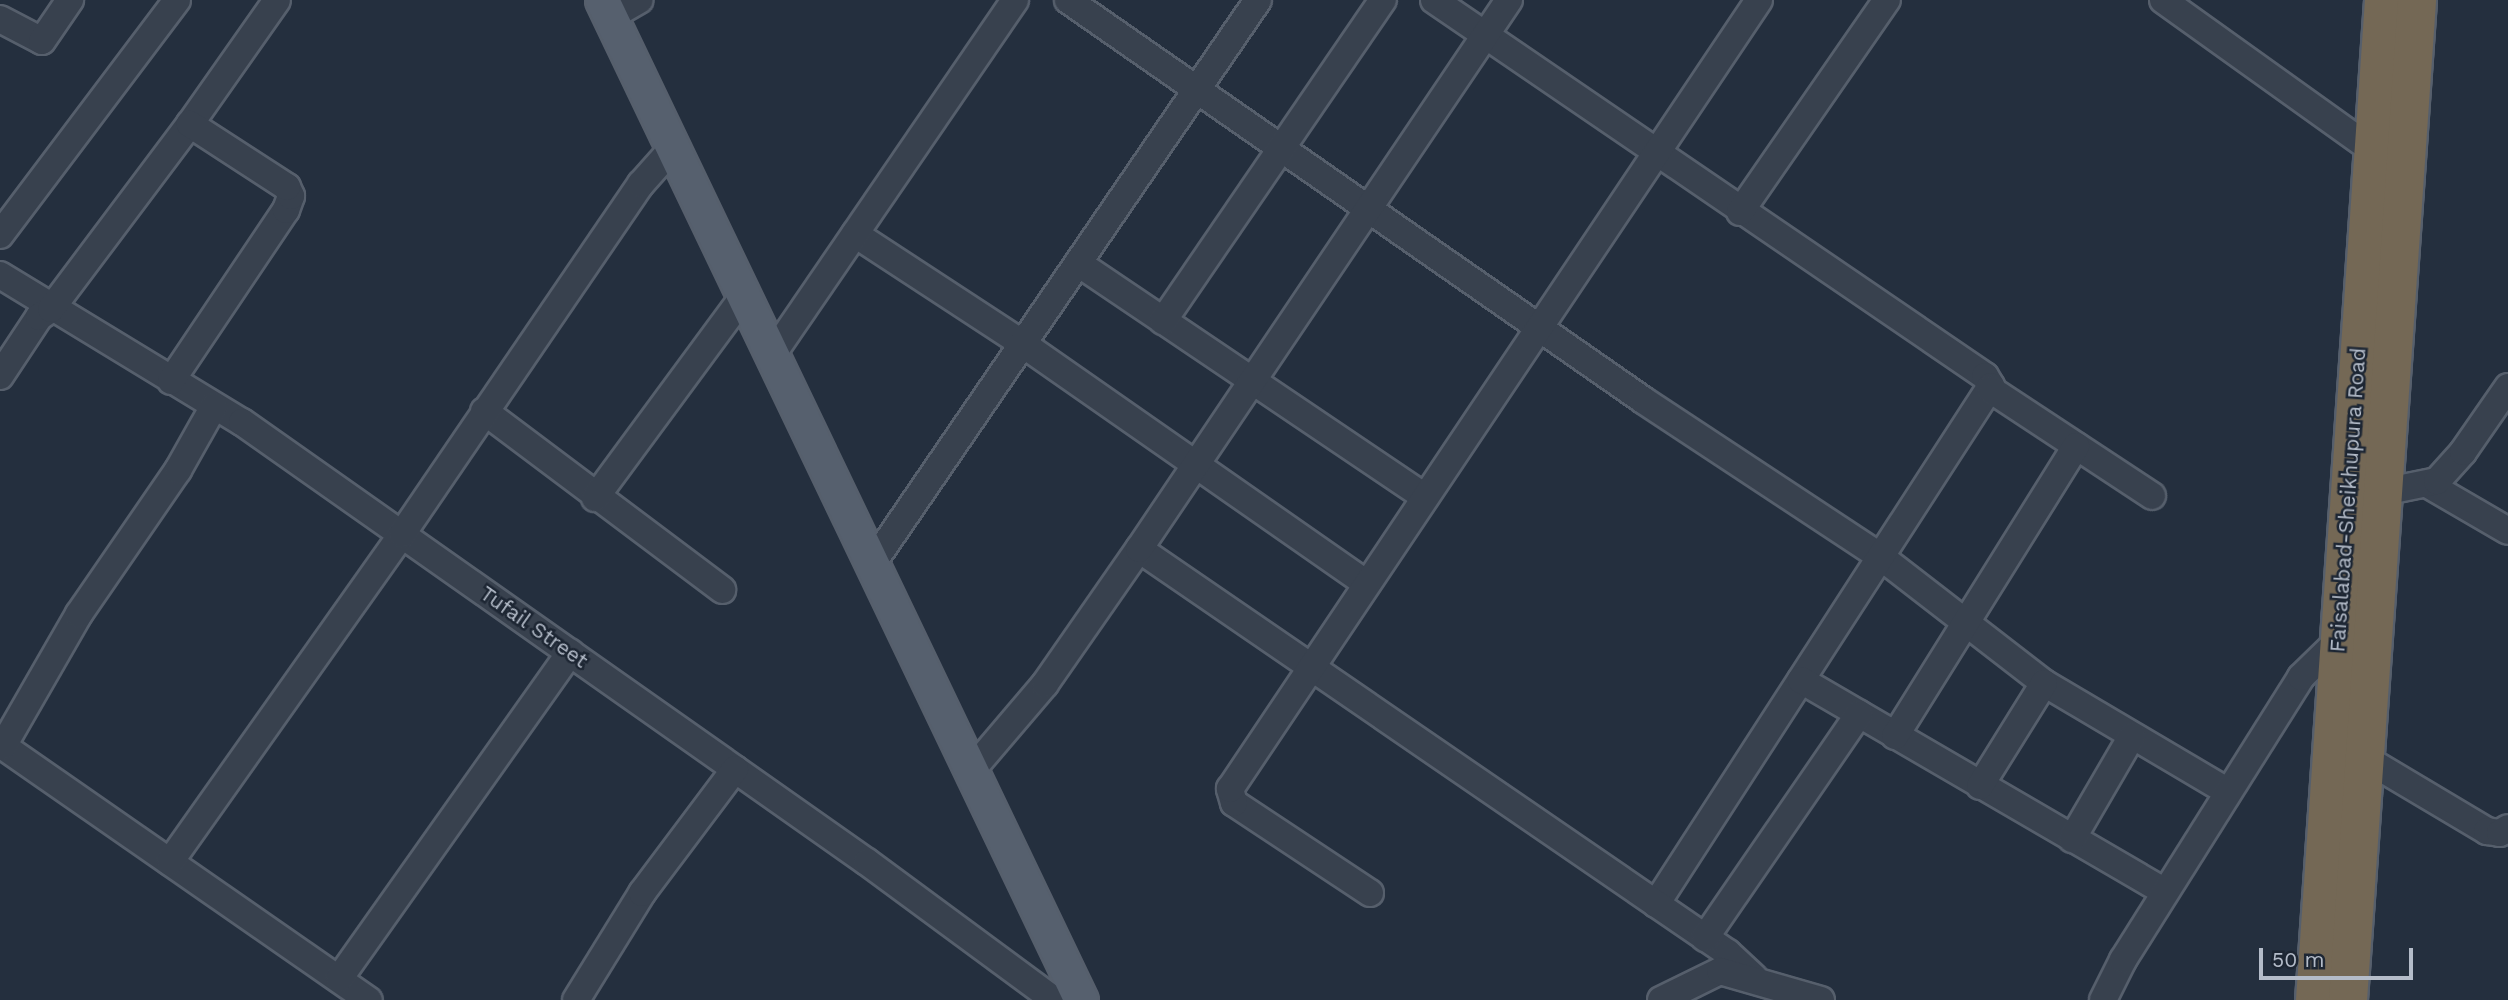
<!DOCTYPE html>
<style>
body{margin:0}
#map{position:relative;width:2508px;height:1000px;overflow:hidden;background:#242f3e;font-family:"Work Sans",sans-serif}
div>[style]{position:absolute}
.roads{filter:drop-shadow(2px 0 #565f6c) drop-shadow(-2px 0 #565f6c) drop-shadow(0 2px #565f6c) drop-shadow(0 -2px #565f6c)}
.minor>*{height:26px;margin:-13px;padding:0 13px;transform-origin:13px;border-radius:13px;background:#38414e}
.major>*{height:33px;margin:-16.5px;padding:0 16.5px;transform-origin:16.5px;border-radius:16.5px;background:#56606e}
.highway>*{height:38px;margin:-19px;padding:0 19px;transform-origin:19px;border-radius:19px;background:#746855}
span{translate:-50% -50%;white-space:nowrap;text-align:center;line-height:1.15;-webkit-text-stroke:5px #1d2633;paint-order:stroke}
.street-label{font-size:21px;color:#b4bcc9}
.scale{position:absolute;left:2259px;top:948px;width:154px;height:32px;box-sizing:border-box;border:4px solid #b4bcc9;border-top:0;padding-left:9px;font-size:21px;line-height:24px;white-space:nowrap;color:#b4bcc9;-webkit-text-stroke:5px #1d2633;paint-order:stroke}
</style>
<div id="map">
<div class="roads">
<div class="minor">
<div style="left:1068px;top:0;width:700px;rotate:34.82deg"></div>
<div style="left:1643px;top:400px;width:285px;rotate:33.4deg"></div>
<div style="left:1881px;top:557px;width:206px;rotate:37.7deg"></div>
<div style="left:2044px;top:683px;width:214px;rotate:30.6deg"></div>
<div style="left:1434px;top:0;width:667px;rotate:34.31deg"></div>
<div style="left:1985px;top:376px;width:12px;rotate:59deg"></div>
<div style="left:1991px;top:386px;width:617px;rotate:122.89deg"></div>
<div style="left:2163px;top:0;width:256px;rotate:35.6deg"></div>
<div style="left:2371px;top:149px;width:16px;rotate:4deg"></div>
<div style="left:610px;top:17px;width:34px;rotate:-30deg"></div>
<div style="left:0;top:19px;width:47px;rotate:27.6deg"></div>
<div style="left:42px;top:41px;width:50px;rotate:-55.7deg"></div>
<div style="left:1740px;top:212px;width:258px;rotate:-55.3deg"></div>
<div style="left:855px;top:234px;width:201px;rotate:33.2deg"></div>
<div style="left:1023px;top:344px;width:417px;rotate:34.9deg"></div>
<div style="left:0;top:235px;width:294px;rotate:-53deg"></div>
<div style="left:1078px;top:263px;width:417px;rotate:34deg"></div>
<div style="left:0;top:275px;width:283px;rotate:31.3deg"></div>
<div style="left:242px;top:422px;width:764px;rotate:35.15deg"></div>
<div style="left:867px;top:862px;width:232px;rotate:36.4deg"></div>
<div style="left:1163px;top:321px;width:389px;rotate:-55.6deg"></div>
<div style="left:772px;top:355px;width:430px;rotate:-55.6deg"></div>
<div style="left:0;top:376px;width:71px;rotate:-56.5deg"></div>
<div style="left:39px;top:317px;width:14px;rotate:-34deg"></div>
<div style="left:51px;top:309px;width:231px;rotate:-53.1deg"></div>
<div style="left:190px;top:124px;width:151px;rotate:-54.9deg"></div>
<div style="left:171px;top:381px;width:206px;rotate:-56.1deg"></div>
<div style="left:286px;top:210px;width:15px;rotate:-70deg"></div>
<div style="left:291px;top:196px;width:10px;rotate:-114deg"></div>
<div style="left:287px;top:187px;width:116px;rotate:-147deg"></div>
<div style="left:1990px;top:389px;width:194px;rotate:33.4deg"></div>
<div style="left:484px;top:411px;width:298px;rotate:36.9deg"></div>
<div style="left:2429px;top:485px;width:91px;rotate:30.2deg"></div>
<div style="left:2383px;top:492px;width:55px;rotate:-11.5deg"></div>
<div style="left:2437px;top:481px;width:39px;rotate:-48deg"></div>
<div style="left:2463px;top:452px;width:79px;rotate:-55.3deg"></div>
<div style="left:595px;top:498px;width:251px;rotate:-53.6deg"></div>
<div style="left:1139px;top:549px;width:714px;rotate:34.45deg"></div>
<div style="left:1728px;top:953px;width:35px;rotate:43deg"></div>
<div style="left:872px;top:564px;width:683px;rotate:-55.61deg"></div>
<div style="left:1801px;top:680px;width:421px;rotate:30.2deg"></div>
<div style="left:1895px;top:736px;width:342px;rotate:-58deg"></div>
<div style="left:0;top:744px;width:449px;rotate:34.8deg"></div>
<div style="left:3px;top:746px;width:152px;rotate:-60.1deg"></div>
<div style="left:79px;top:614px;width:175px;rotate:-55.5deg"></div>
<div style="left:178px;top:470px;width:73px;rotate:-60.6deg"></div>
<div style="left:2366px;top:759px;width:141px;rotate:30.8deg"></div>
<div style="left:2487px;top:831px;width:13px;rotate:9deg"></div>
<div style="left:2500px;top:833px;width:9px;rotate:-32deg"></div>
<div style="left:971px;top:771px;width:114px;rotate:-49.6deg"></div>
<div style="left:1045px;top:684px;width:165px;rotate:-55.2deg"></div>
<div style="left:1139px;top:549px;width:662px;rotate:-56.02deg"></div>
<div style="left:1980px;top:786px;width:121px;rotate:-58.1deg"></div>
<div style="left:2072px;top:839px;width:119px;rotate:-59.8deg"></div>
<div style="left:170px;top:862px;width:402px;rotate:-54.7deg"></div>
<div style="left:402px;top:534px;width:424px;rotate:-55.7deg"></div>
<div style="left:641px;top:184px;width:48px;rotate:-48.4deg"></div>
<div style="left:1370px;top:893px;width:163px;rotate:-146.5deg"></div>
<div style="left:1234px;top:803px;width:15px;rotate:-106deg"></div>
<div style="left:1230px;top:789px;width:950px;rotate:-56.16deg"></div>
<div style="left:1705px;top:938px;width:272px;rotate:-55.5deg"></div>
<div style="left:339px;top:979px;width:400px;rotate:-54.7deg"></div>
<div style="left:576px;top:1000px;width:126px;rotate:-58.3deg"></div>
<div style="left:642px;top:893px;width:155px;rotate:-53.1deg"></div>
<div style="left:1661px;top:1000px;width:66px;rotate:-26.2deg"></div>
<div style="left:1720px;top:971px;width:105px;rotate:16deg"></div>
<div style="left:2103px;top:1000px;width:45px;rotate:-63.4deg"></div>
<div style="left:2123px;top:960px;width:334px;rotate:-57.8deg"></div>
<div style="left:2301px;top:677px;width:53px;rotate:-44.2deg"></div>
</div>
<div class="major">
<div style="left:602px;top:0;width:1109px;rotate:64.41deg"></div>
</div>
<div class="highway">
<div style="left:2315px;top:1000px;width:1002px;rotate:-86.05deg"></div>
<div style="left:2348px;top:1000px;width:1002px;rotate:-86.05deg"></div>
</div>
</div>
<div class="street-label">
<span style="left:2348px;top:500px;rotate:-86deg">Faisalabad-Sheikhupura Road</span>
<span style="left:534px;top:627px;rotate:35deg">Tufail Street</span>
</div>
<div class="scale">50 m</div>
</div>
